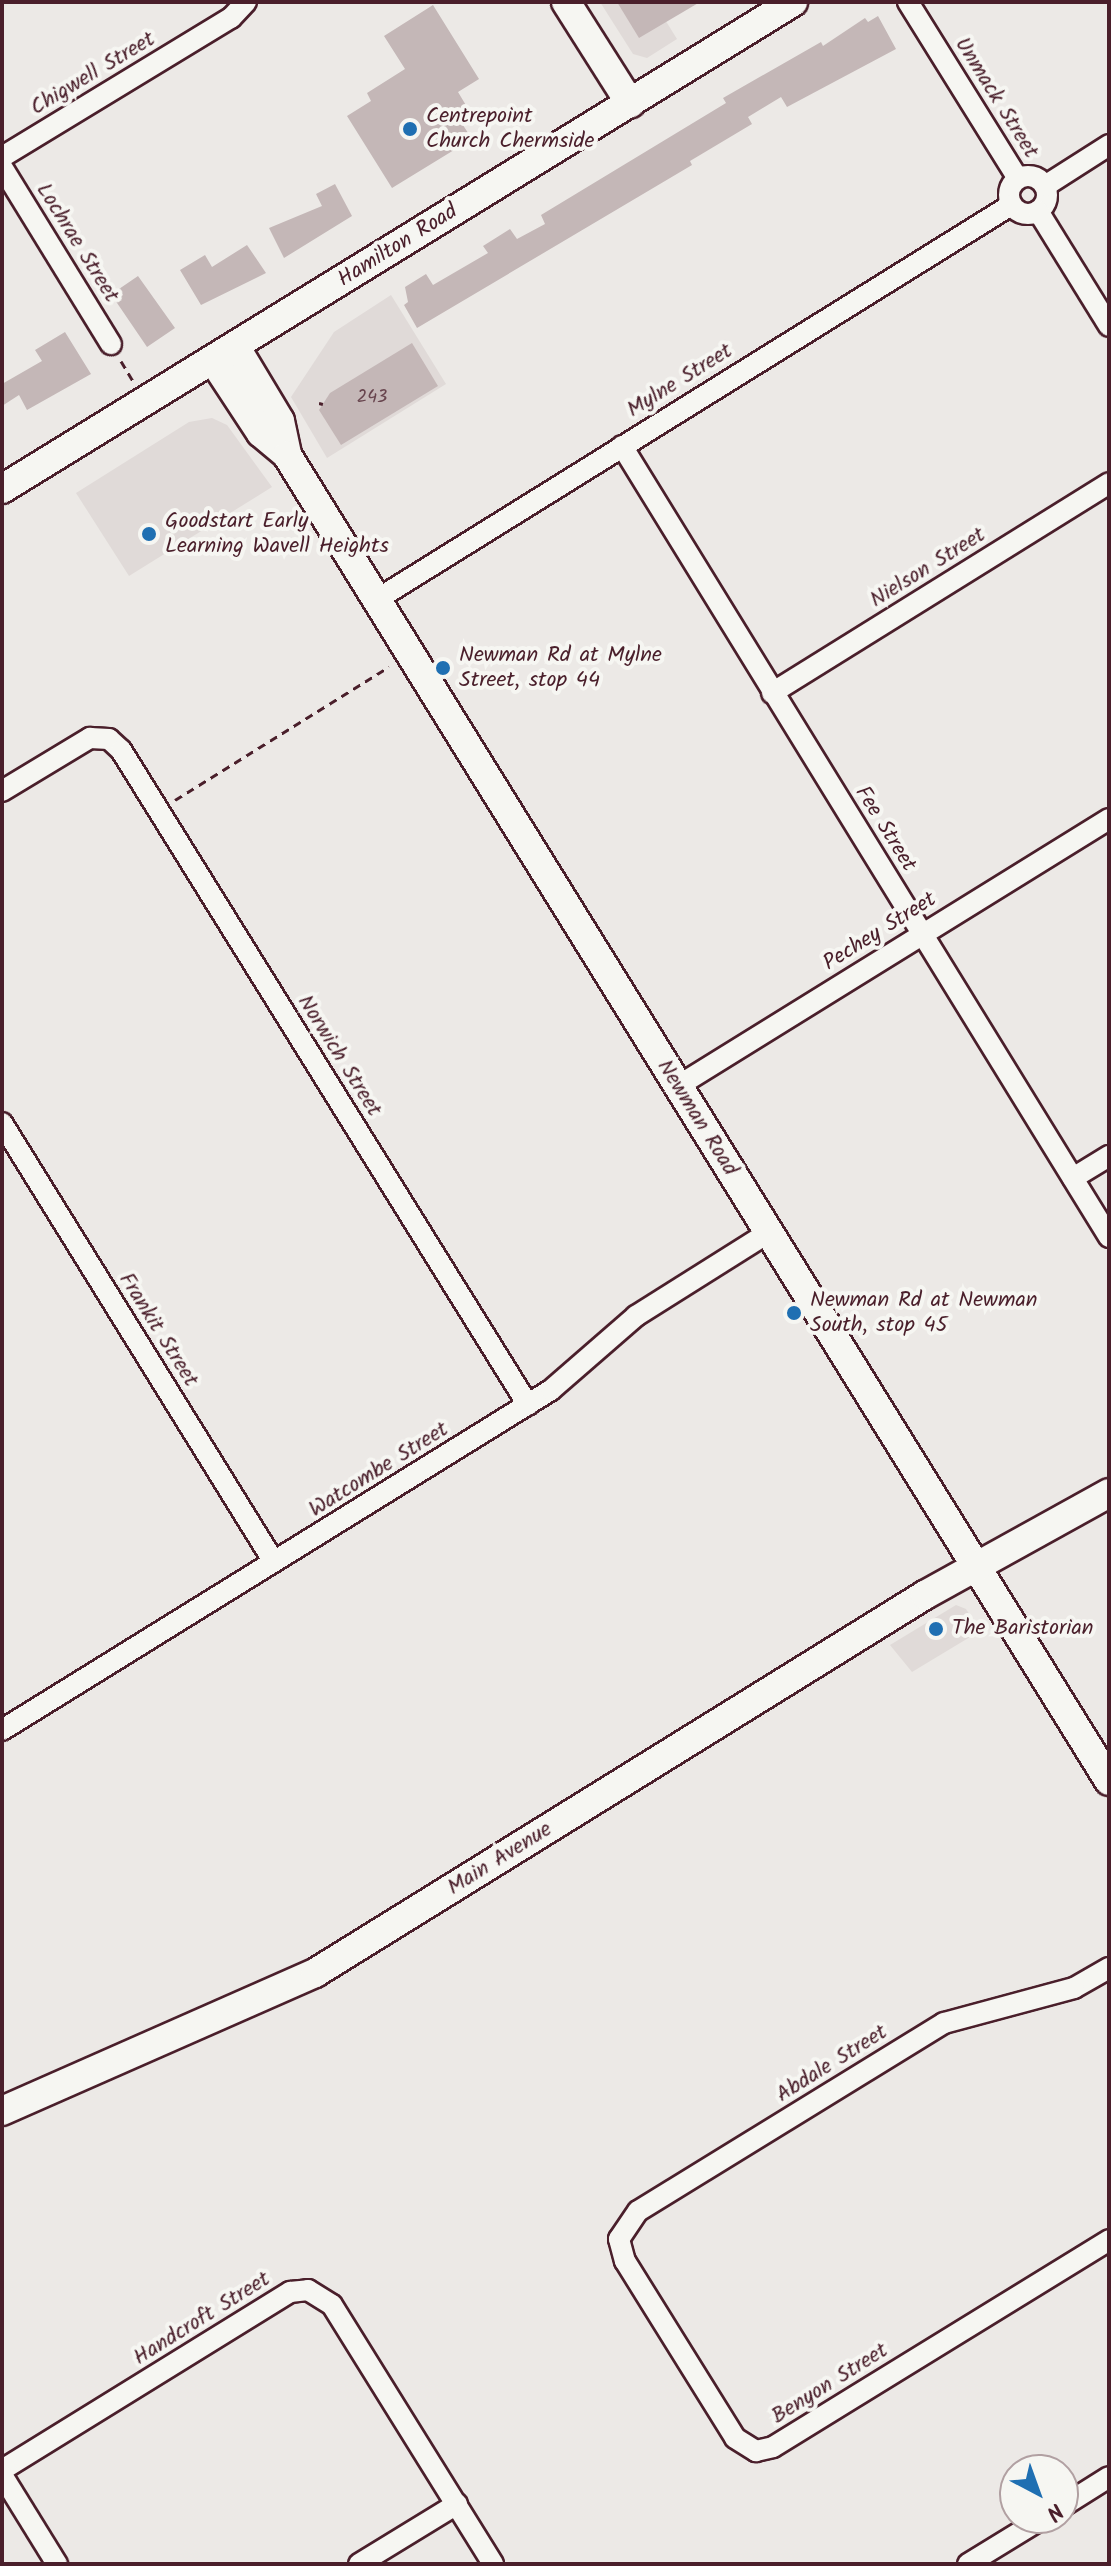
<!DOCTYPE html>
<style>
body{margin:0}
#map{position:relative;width:1111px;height:2566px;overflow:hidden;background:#ece9e6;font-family:Kalam,sans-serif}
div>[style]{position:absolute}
.built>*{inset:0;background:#e0dad8}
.building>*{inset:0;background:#c4b7b7}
.path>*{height:3px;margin-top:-1.5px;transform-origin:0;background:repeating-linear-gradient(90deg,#4a1f2b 0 8px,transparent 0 14px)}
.roads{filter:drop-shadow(2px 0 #4a1f2b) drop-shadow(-2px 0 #4a1f2b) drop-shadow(0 2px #4a1f2b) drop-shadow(0 -2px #4a1f2b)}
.street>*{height:20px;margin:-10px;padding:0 10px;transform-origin:10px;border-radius:10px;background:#f6f6f2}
.street>.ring{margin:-10px;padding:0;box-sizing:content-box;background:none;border:20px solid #f6f6f2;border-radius:50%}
.secondary>*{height:28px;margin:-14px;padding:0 14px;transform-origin:14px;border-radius:14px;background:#f6f6f2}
.dots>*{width:22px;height:22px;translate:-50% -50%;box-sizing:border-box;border:4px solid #f6f6f2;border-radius:50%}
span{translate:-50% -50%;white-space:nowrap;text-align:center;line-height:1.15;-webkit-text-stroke:8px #f6f6f2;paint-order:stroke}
.number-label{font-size:18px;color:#68454e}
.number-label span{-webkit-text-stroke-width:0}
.street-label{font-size:22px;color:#4a1f2b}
.poi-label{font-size:22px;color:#4a1f2b}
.left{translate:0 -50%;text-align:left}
.frame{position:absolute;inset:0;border:4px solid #4a1f2b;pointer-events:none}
.north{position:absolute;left:999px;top:2454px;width:80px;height:80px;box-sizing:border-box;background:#f6f6f2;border:2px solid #b1a0a2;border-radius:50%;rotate:139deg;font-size:22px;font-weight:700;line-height:32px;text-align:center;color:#4a1f2b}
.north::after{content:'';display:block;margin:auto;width:28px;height:36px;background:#1f6fb2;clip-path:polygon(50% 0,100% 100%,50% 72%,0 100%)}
</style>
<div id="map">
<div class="built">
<div style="clip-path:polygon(600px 2px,654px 2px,677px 39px,647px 58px,633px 54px)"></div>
<div style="clip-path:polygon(391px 295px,446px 384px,327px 458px,291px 397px,334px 332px)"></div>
<div style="clip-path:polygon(212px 418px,227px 425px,272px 487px,129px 576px,76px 493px,189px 422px)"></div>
<div style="clip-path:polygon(956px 1605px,966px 1609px,980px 1631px,912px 1672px,890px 1645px)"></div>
</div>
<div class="building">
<div style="clip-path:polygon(617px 2px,700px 2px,639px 38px)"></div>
<div style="clip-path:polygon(433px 5px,479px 79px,458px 92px,470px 112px,459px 119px,472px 139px,392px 188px,347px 116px,371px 101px,367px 93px,405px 69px,384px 36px)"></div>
<div style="clip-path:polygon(878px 16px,896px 49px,787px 107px,781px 97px,748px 117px,752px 124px,690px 161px,692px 165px,417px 328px,404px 305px,408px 302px,405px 287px,426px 274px,433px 285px,488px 253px,483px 246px,510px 229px,517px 239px,545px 224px,541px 215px,726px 103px,723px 98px,821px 42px,823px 46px,865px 18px,868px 22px)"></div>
<div style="clip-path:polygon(335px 184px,352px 216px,284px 258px,269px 228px,322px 206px,316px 194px)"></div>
<div style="clip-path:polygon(247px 245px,266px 273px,201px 305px,180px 270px,205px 255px,212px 267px)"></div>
<div style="clip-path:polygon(138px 276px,175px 328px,147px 347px,115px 300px,123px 295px,119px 289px)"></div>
<div style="clip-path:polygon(65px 332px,91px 374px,27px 410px,19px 395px,2px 406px,2px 384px,42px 361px,35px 350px)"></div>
<div style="clip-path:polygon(412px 343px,438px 386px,341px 445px,319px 410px,330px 393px)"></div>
</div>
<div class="path">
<div style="left:121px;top:361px;width:23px;rotate:59deg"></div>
<div style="left:319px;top:403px;width:4px;rotate:14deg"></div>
<div style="left:175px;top:800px;width:252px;rotate:-31.9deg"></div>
</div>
<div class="roads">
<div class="street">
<div style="left:908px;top:2px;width:208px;rotate:58.1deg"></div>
<div style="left:2px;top:157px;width:268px;rotate:-31.3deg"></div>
<div style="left:231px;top:18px;width:22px;rotate:-47deg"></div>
<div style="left:2px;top:167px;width:208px;rotate:58.4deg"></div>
<div class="ring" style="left:1009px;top:176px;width:18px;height:18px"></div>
<div style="left:1045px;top:186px;width:76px;rotate:-32.6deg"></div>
<div style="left:1038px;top:211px;width:135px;rotate:58.3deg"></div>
<div style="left:622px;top:446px;width:929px;rotate:58.38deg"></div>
<div style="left:376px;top:600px;width:748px;rotate:-31.88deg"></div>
<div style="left:772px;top:693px;width:397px;rotate:-31.9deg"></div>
<div style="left:2px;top:791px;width:103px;rotate:-31.1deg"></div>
<div style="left:90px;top:738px;width:19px;rotate:3deg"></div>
<div style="left:109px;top:739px;width:16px;rotate:43deg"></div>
<div style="left:121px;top:750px;width:771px;rotate:58.14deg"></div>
<div style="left:678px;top:1086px;width:507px;rotate:-31.78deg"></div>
<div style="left:2px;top:1123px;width:516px;rotate:58.22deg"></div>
<div style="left:1073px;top:1178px;width:42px;rotate:-31.4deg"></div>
<div style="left:2px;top:1730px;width:646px;rotate:-31.77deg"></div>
<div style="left:551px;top:1390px;width:113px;rotate:-41deg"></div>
<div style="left:636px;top:1316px;width:156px;rotate:-32.2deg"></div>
<div style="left:1109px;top:1968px;width:40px;rotate:150.3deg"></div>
<div style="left:1074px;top:1988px;width:135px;rotate:164.9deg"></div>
<div style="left:944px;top:2023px;width:359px;rotate:148.4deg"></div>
<div style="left:638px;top:2211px;width:34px;rotate:124deg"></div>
<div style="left:619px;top:2239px;width:23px;rotate:75deg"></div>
<div style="left:625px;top:2261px;width:208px;rotate:58.1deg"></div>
<div style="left:735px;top:2438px;width:25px;rotate:32deg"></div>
<div style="left:756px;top:2451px;width:17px;rotate:-13deg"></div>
<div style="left:773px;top:2447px;width:395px;rotate:-31.6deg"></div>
<div style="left:2px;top:2470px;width:339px;rotate:-31.7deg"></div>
<div style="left:290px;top:2292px;width:18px;rotate:-6deg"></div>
<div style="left:308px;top:2290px;width:28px;rotate:32deg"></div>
<div style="left:332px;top:2305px;width:305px;rotate:58.1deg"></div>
<div style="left:2px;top:2475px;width:105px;rotate:58.3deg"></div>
<div style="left:1063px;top:2506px;width:54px;rotate:-32.2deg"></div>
<div style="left:359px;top:2564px;width:115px;rotate:-31.5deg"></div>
<div style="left:968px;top:2564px;width:88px;rotate:-31.5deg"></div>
</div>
<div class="secondary">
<div style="left:566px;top:2px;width:120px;rotate:57.6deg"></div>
<div style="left:235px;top:346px;width:87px;rotate:59deg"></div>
<div style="left:280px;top:421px;width:35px;rotate:78deg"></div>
<div style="left:213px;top:360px;width:87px;rotate:56.7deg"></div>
<div style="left:261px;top:433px;width:34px;rotate:40deg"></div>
<div style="left:287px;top:455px;width:1560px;rotate:58.2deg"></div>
<div style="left:2px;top:489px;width:929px;rotate:-31.62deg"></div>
<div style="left:2px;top:2111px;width:342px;rotate:-23.8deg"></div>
<div style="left:315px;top:1973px;width:718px;rotate:-31.79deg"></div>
<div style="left:925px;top:1595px;width:210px;rotate:-29deg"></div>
</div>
</div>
<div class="dots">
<div style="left:410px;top:129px;background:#1f6fb2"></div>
<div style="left:149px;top:534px;background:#1f6fb2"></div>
<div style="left:443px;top:668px;background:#1f6fb2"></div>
<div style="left:794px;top:1313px;background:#1f6fb2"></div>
<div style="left:936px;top:1629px;background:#1f6fb2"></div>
</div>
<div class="number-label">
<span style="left:372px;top:398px">243</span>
</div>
<div class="street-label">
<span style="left:93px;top:74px;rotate:-31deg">Chigwell Street</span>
<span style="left:996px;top:98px;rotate:58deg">Unmack Street</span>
<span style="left:77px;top:243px;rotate:58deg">Lochrae Street</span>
<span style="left:398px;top:246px;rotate:-32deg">Hamilton Road</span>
<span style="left:680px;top:381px;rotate:-32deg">Mylne Street</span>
<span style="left:928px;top:568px;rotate:-32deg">Nielson Street</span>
<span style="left:885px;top:829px;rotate:58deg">Fee Street</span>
<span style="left:880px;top:932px;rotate:-32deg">Pechey Street</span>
<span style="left:339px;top:1056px;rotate:58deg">Norwich Street</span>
<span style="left:697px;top:1118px;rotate:58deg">Newman Road</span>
<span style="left:158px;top:1330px;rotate:58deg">Frankit Street</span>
<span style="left:379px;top:1470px;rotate:-32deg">Watcombe Street</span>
<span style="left:500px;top:1859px;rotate:-32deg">Main Avenue</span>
<span style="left:832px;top:2064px;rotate:-32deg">Abdale Street</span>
<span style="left:202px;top:2319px;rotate:-32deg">Handcroft Street</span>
<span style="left:830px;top:2384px;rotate:-32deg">Benyon Street</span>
</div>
<div class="poi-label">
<span class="left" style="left:426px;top:129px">Centrepoint<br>Church Chermside</span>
<span class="left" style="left:165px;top:534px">Goodstart Early<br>Learning Wavell Heights</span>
<span class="left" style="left:459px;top:668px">Newman Rd at Mylne<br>Street, stop 44</span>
<span class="left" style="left:810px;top:1313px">Newman Rd at Newman<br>South, stop 45</span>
<span class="left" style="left:952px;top:1629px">The Baristorian</span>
</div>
<div class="frame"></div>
<div class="north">N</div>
</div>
